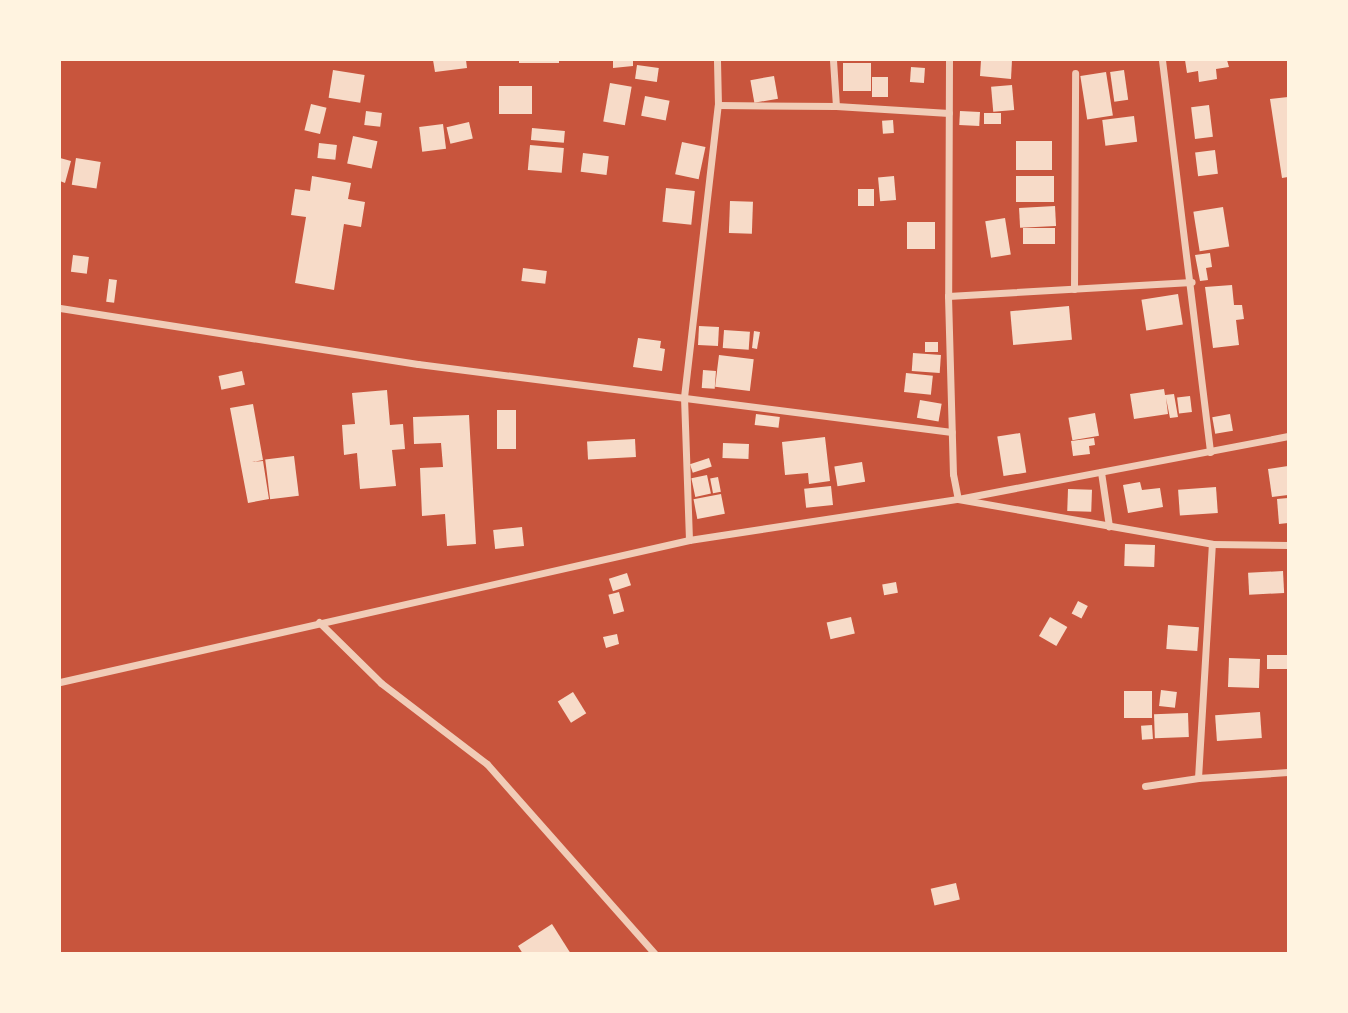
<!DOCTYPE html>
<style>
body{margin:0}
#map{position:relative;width:1348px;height:1013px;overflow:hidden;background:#c8553d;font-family:"DejaVu Sans",sans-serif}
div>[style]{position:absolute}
.building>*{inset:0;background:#f7dbc8;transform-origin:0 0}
.minor>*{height:7px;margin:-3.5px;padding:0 3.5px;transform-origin:3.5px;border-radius:3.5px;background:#f1ccb7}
span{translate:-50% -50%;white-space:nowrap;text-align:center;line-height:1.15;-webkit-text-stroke:7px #fff3e0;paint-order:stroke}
.frame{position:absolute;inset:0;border:61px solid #fff3e0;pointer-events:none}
</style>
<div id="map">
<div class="building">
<div style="clip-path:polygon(433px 60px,466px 60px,467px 68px,435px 72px)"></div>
<div style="left:519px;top:60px;width:40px;height:3px"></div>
<div style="clip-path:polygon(613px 60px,633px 60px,633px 66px,613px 68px)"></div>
<div style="clip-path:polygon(981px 60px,1012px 60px,1011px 79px,980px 76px)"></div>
<div style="clip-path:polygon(1185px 60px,1227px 60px,1229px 67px,1216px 69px,1217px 79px,1199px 82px,1198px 71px,1187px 73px)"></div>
<div style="left:843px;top:63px;width:28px;height:28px"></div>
<div style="left:637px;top:65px;width:22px;height:14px;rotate:8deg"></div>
<div style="left:911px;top:67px;width:14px;height:15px;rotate:4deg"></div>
<div style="left:333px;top:70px;width:32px;height:28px;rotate:9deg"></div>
<div style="left:1124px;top:70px;width:30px;height:14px;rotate:82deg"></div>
<div style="left:1106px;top:72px;width:44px;height:26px;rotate:81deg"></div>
<div style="left:774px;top:76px;width:23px;height:24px;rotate:80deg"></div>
<div style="left:872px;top:77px;width:16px;height:20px"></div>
<div style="left:610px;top:83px;width:22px;height:39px;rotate:10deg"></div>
<div style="left:1012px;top:85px;width:25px;height:21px;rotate:85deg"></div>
<div style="left:499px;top:86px;width:33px;height:28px"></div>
<div style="left:645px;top:96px;width:25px;height:20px;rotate:11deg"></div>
<div style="clip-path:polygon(1288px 97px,1288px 177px,1282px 178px,1270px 99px)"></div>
<div style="left:311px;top:104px;width:16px;height:27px;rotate:14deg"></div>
<div style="left:1209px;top:105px;width:32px;height:18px;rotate:83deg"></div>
<div style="left:366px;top:111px;width:16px;height:14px;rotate:7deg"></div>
<div style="left:960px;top:111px;width:20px;height:14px;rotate:3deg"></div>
<div style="left:984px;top:113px;width:17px;height:11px"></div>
<div style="left:1134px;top:116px;width:26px;height:32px;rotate:83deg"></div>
<div style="left:893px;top:120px;width:13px;height:11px;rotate:86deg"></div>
<div style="left:469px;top:122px;width:17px;height:23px;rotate:77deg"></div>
<div style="left:443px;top:124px;width:25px;height:24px;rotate:83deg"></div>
<div style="left:532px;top:128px;width:33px;height:12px;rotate:5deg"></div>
<div style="left:353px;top:136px;width:25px;height:28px;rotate:12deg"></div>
<div style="left:1016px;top:141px;width:36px;height:29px"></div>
<div style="left:682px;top:142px;width:24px;height:33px;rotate:12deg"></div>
<div style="left:319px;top:143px;width:18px;height:15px;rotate:6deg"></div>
<div style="left:530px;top:145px;width:34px;height:25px;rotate:5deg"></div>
<div style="left:1215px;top:150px;width:24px;height:20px;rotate:83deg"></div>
<div style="left:583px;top:153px;width:26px;height:19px;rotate:7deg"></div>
<div style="clip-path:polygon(60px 158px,71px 161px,65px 183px,60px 181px)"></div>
<div style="left:76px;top:158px;width:25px;height:27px;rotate:9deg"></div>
<div style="clip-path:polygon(312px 176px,351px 183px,348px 199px,365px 202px,361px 227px,344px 224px,334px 290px,295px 283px,306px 217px,291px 215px,295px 189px,310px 191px)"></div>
<div style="left:894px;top:176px;width:24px;height:16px;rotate:85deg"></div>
<div style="left:1016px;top:176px;width:38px;height:26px"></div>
<div style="left:666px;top:188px;width:29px;height:34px;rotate:6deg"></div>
<div style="left:858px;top:189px;width:16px;height:17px"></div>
<div style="left:730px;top:201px;width:23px;height:32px;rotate:2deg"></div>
<div style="left:1055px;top:206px;width:20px;height:36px;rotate:87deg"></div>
<div style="left:1223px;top:207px;width:40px;height:30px;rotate:81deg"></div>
<div style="left:1005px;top:218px;width:37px;height:20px;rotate:81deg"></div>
<div style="left:907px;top:222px;width:28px;height:27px"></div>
<div style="left:1055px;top:228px;width:16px;height:32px;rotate:90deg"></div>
<div style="clip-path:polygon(1210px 253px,1212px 267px,1206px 268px,1208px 280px,1200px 281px,1195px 255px)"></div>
<div style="left:73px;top:255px;width:16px;height:17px;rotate:7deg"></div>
<div style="left:523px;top:268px;width:24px;height:13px;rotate:7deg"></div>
<div style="left:109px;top:279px;width:8px;height:23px;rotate:7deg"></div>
<div style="clip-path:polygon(1232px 285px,1234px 305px,1242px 305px,1244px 319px,1236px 320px,1239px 345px,1213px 348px,1205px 287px)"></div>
<div style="left:1178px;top:294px;width:31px;height:37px;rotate:81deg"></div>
<div style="left:1069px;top:306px;width:34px;height:59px;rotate:85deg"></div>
<div style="left:699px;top:326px;width:20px;height:19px;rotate:3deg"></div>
<div style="left:724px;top:330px;width:26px;height:18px;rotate:4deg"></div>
<div style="clip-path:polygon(754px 331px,760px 332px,757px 349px,752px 348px)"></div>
<div style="clip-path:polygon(638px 338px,661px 341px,660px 348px,665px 349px,662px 371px,633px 367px)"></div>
<div style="left:925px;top:342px;width:13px;height:10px"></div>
<div style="left:913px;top:353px;width:28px;height:18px;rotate:4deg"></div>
<div style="left:719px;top:355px;width:35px;height:32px;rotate:7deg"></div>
<div style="left:703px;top:370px;width:13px;height:18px;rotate:4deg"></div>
<div style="left:242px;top:371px;width:14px;height:24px;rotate:78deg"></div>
<div style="left:906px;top:373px;width:27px;height:19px;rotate:6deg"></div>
<div style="clip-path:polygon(1164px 389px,1165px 395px,1174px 394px,1178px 417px,1170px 418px,1166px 398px,1168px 414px,1134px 419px,1130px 394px)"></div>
<div style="clip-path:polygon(387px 390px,390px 425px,403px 424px,405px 449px,392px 450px,396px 486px,360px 489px,357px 453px,344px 455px,342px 425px,355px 424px,352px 393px)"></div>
<div style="left:1190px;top:396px;width:16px;height:13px;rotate:83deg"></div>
<div style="left:920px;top:400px;width:22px;height:18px;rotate:10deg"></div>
<div style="clip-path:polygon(253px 404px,263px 460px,252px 462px,263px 461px,269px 499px,248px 503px,230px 408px)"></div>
<div style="left:497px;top:410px;width:19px;height:39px"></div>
<div style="left:1095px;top:413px;width:23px;height:27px;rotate:80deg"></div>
<div style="left:756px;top:414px;width:24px;height:11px;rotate:7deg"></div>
<div style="left:1230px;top:414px;width:17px;height:18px;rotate:80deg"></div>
<div style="clip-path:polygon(469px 415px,476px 544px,447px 546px,445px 514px,422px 516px,420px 468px,443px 467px,441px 443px,414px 444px,413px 417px)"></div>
<div style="left:1020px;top:433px;width:40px;height:23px;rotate:81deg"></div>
<div style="clip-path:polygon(825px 437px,830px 481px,809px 484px,808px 473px,785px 475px,782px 442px)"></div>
<div style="clip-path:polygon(1094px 438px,1095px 445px,1089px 446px,1090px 454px,1073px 456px,1071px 441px)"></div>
<div style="left:635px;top:439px;width:18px;height:48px;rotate:87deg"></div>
<div style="left:723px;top:443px;width:26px;height:15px;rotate:2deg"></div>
<div style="left:294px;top:456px;width:40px;height:29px;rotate:83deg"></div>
<div style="left:709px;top:458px;width:9px;height:20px;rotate:72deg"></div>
<div style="left:862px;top:462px;width:20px;height:28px;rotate:81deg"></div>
<div style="clip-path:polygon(1288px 466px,1288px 495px,1272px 497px,1268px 469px)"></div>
<div style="left:707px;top:475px;width:19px;height:16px;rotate:78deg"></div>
<div style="left:718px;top:477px;width:15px;height:8px;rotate:79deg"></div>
<div style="clip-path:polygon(1140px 482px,1142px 490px,1160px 488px,1163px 507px,1128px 513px,1123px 485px)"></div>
<div style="left:831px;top:486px;width:19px;height:27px;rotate:84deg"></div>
<div style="left:1216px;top:487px;width:26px;height:38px;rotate:86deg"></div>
<div style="left:1068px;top:489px;width:24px;height:22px;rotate:2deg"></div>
<div style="left:721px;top:494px;width:20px;height:28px;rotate:79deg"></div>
<div style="clip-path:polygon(1288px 498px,1288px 523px,1279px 524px,1277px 499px)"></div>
<div style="left:522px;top:527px;width:19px;height:29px;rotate:84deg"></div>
<div style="left:1125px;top:544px;width:30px;height:22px;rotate:2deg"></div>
<div style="left:1283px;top:571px;width:22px;height:35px;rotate:87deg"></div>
<div style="left:627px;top:573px;width:13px;height:19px;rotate:72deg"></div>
<div style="left:896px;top:582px;width:11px;height:14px;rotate:80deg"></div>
<div style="left:619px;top:592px;width:20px;height:11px;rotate:75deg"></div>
<div style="left:1078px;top:601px;width:11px;height:14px;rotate:27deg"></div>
<div style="left:851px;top:617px;width:17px;height:25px;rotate:77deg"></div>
<div style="left:1050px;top:617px;width:20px;height:22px;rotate:30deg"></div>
<div style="left:1168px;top:625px;width:31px;height:24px;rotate:4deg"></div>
<div style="clip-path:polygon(617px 634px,619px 644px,606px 648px,603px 637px)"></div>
<div style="left:1267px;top:655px;width:21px;height:14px"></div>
<div style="left:1229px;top:658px;width:31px;height:29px;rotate:2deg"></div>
<div style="left:1161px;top:690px;width:16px;height:16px;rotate:7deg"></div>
<div style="left:1124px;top:691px;width:28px;height:27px"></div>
<div style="left:573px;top:692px;width:25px;height:18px;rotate:58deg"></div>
<div style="left:1260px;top:712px;width:26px;height:45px;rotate:86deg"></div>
<div style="left:1188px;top:713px;width:24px;height:34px;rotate:88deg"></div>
<div style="left:1152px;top:725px;width:14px;height:11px;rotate:86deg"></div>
<div style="left:956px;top:883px;width:17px;height:26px;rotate:77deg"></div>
<div style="clip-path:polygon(552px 924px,571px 954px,523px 954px,518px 946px)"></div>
</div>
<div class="minor">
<div style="left:833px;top:60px;width:46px;rotate:86.3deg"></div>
<div style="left:949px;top:60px;width:236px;rotate:90.2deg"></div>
<div style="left:948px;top:296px;width:178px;rotate:88.4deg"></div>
<div style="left:953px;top:474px;width:25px;rotate:79deg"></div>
<div style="left:958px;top:499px;width:258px;rotate:10deg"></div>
<div style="left:1212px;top:544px;width:76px;rotate:0.8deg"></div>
<div style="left:1162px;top:60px;width:395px;rotate:83deg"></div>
<div style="left:718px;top:105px;width:118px;rotate:0.5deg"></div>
<div style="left:836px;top:106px;width:113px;rotate:3.5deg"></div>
<div style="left:1074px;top:289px;width:216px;rotate:-89.7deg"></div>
<div style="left:948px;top:296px;width:244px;rotate:-3.3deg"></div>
<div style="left:60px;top:308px;width:362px;rotate:8.9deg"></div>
<div style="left:418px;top:364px;width:538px;rotate:7.26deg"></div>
<div style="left:1101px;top:472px;width:55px;rotate:81.6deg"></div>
<div style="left:689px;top:540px;width:143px;rotate:-92deg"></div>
<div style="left:684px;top:397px;width:294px;rotate:-83.4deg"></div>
<div style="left:718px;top:105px;width:45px;rotate:-91.3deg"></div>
<div style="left:319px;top:622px;width:87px;rotate:44.5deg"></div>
<div style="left:381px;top:683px;width:133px;rotate:37.4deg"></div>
<div style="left:487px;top:764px;width:254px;rotate:48.5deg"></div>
<div style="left:60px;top:682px;width:645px;rotate:-12.72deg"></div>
<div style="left:689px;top:540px;width:272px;rotate:-8.7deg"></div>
<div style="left:958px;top:499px;width:336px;rotate:-10.8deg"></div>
<div style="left:1198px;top:778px;width:234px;rotate:-86.6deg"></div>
<div style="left:1145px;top:786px;width:54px;rotate:-8.6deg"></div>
<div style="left:1198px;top:778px;width:90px;rotate:-3.8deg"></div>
</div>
<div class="frame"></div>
</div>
